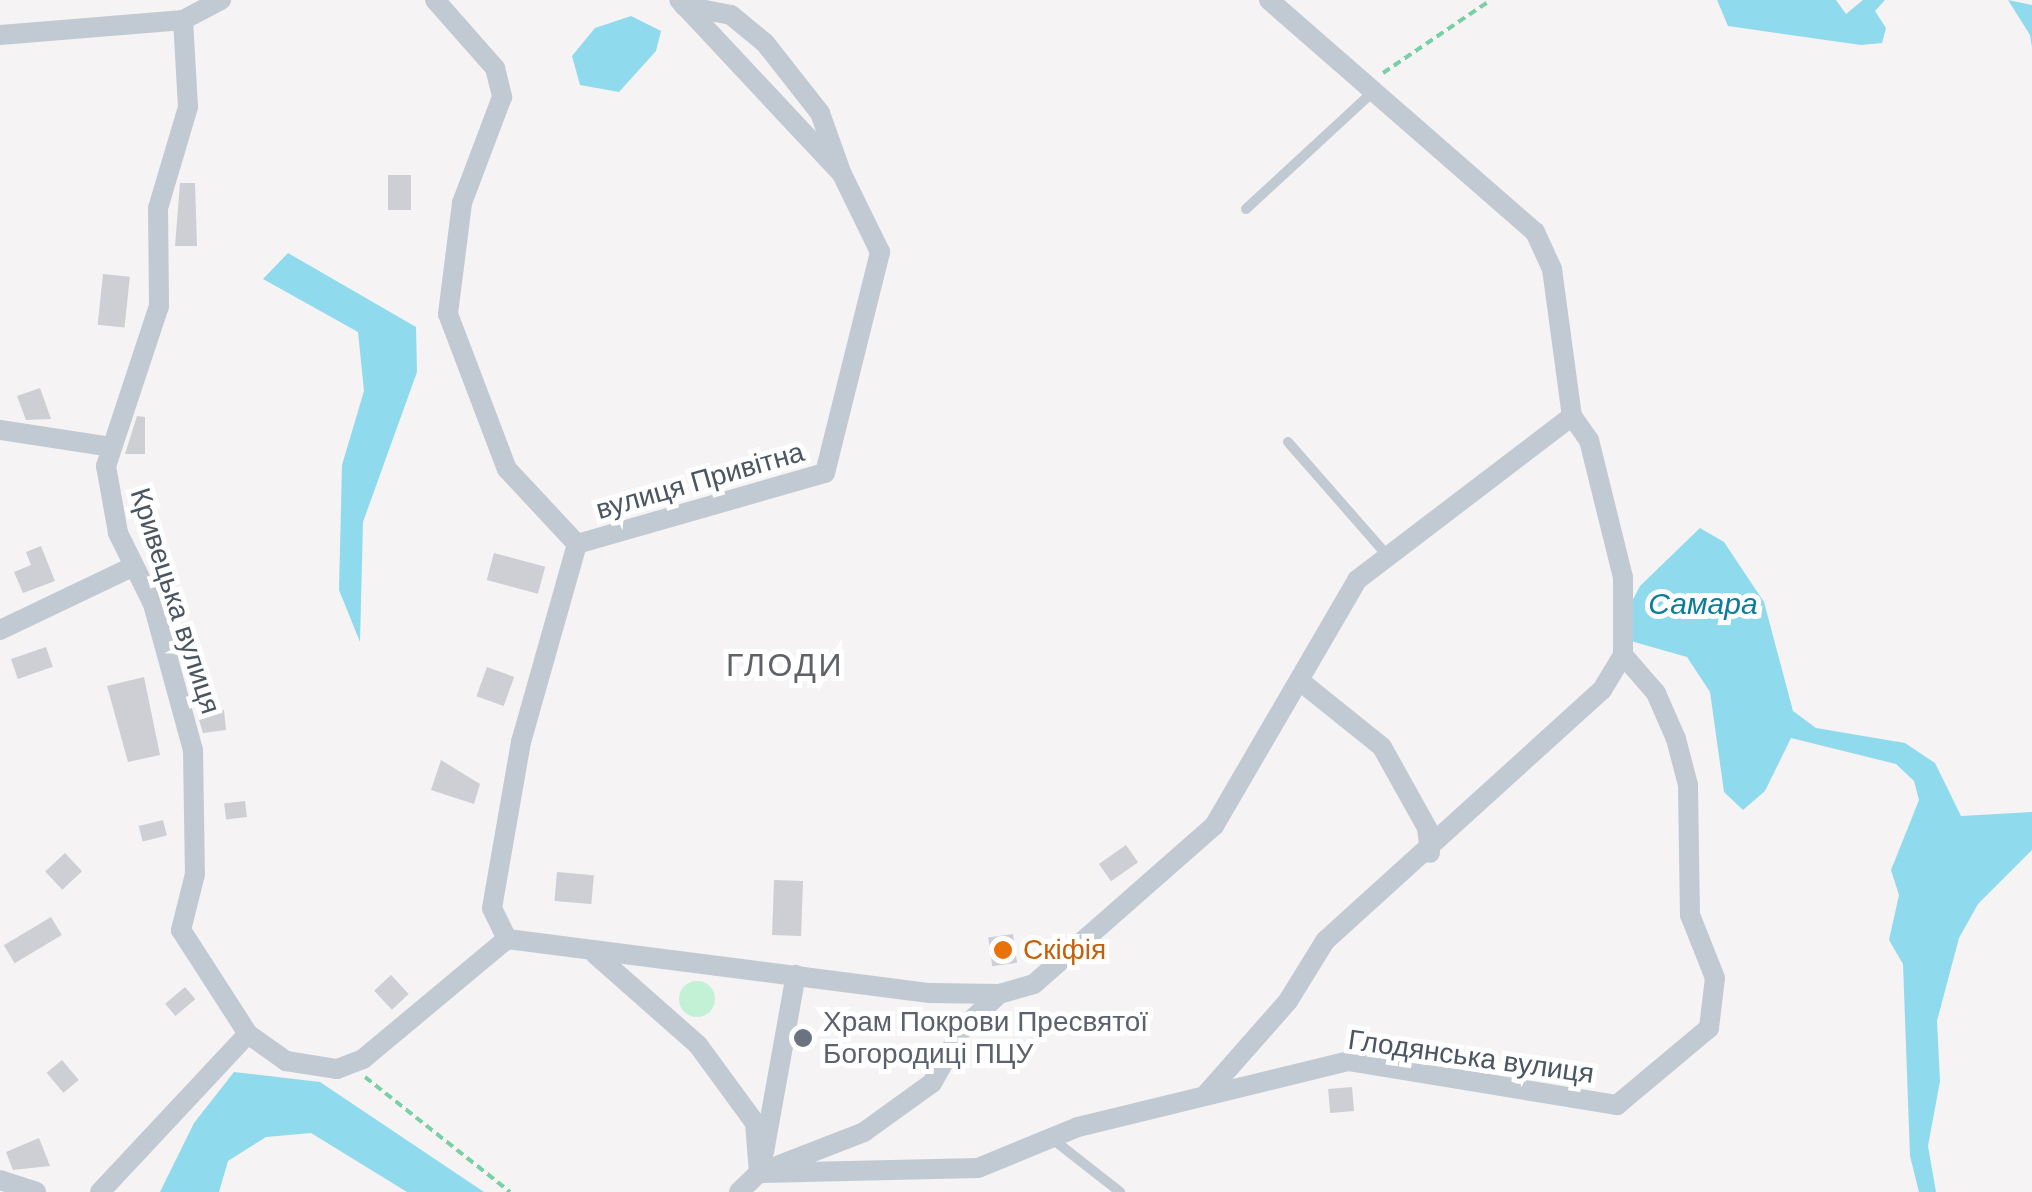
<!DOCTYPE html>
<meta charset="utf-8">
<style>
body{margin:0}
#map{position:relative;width:2032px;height:1192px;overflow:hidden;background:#f5f3f3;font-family:Arial,sans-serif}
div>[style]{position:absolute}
.green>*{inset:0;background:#c3f1d5}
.round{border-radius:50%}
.water>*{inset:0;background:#90daee}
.building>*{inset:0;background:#cdcfd5;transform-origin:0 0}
.path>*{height:4px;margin-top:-2px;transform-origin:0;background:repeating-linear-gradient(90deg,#7ad0a6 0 8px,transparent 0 13px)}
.lane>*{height:10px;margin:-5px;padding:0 5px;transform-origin:5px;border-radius:5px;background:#c1cad2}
.street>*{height:20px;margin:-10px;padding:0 10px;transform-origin:10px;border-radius:10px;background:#c1cad2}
.dots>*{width:28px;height:28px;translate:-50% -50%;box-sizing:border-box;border:5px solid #fff;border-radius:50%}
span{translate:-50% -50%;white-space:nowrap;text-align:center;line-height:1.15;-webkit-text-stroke:10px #fff;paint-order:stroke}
.street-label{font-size:28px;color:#4a5661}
.food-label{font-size:28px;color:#c56008}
.left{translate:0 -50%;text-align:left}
.worship-label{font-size:28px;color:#5b616d}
.water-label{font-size:30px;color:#0c7c9b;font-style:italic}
.quarter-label{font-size:32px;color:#5f6368;letter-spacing:2.5px}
</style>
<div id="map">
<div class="green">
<div class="round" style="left:679px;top:981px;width:36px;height:36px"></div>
</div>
<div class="water">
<div style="clip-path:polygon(1717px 0,1836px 0,1846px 14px,1863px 0,1885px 0,1875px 11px,1886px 28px,1882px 43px,1861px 45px,1728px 26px)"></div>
<div style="clip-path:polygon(2008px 0,2032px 5px,2032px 47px,2030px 35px)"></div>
<div style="clip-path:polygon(631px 16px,661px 31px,656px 51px,619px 92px,580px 85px,572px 56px,595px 28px)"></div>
<div style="clip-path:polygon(288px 253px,416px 327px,417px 372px,363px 522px,360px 642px,339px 590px,342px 465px,364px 391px,358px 332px,263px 279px)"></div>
<div style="clip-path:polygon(1700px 528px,1724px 542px,1764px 602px,1793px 711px,1816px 728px,1905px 743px,1935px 763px,1961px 816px,2032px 812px,2032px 850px,1978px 904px,1959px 938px,1937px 1021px,1940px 1081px,1928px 1146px,1936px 1192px,1919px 1192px,1910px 1156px,1903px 964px,1889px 940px,1899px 895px,1891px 870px,1919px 800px,1914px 781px,1896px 764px,1791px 738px,1765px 791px,1743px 810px,1724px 792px,1710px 692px,1687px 657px,1627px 640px,1625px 615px,1640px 586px)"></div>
<div style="clip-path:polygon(234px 1072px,320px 1082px,484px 1192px,407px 1192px,311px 1133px,266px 1137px,228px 1161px,219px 1192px,160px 1192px,194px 1123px)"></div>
</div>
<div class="building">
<div style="left:388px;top:175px;width:23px;height:35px"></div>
<div style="clip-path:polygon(180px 183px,195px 183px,197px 246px,175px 246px)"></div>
<div style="left:103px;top:274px;width:27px;height:51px;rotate:6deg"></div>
<div style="clip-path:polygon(40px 388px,51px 419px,26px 420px,17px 396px)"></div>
<div style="clip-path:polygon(137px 416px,145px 417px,145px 454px,125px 454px)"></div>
<div style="clip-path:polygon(41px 546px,55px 581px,23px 593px,14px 572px,31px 565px,26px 552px)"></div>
<div style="left:494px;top:553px;width:53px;height:28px;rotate:15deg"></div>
<div style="left:46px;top:647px;width:21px;height:37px;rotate:71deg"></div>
<div style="left:487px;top:667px;width:29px;height:31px;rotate:20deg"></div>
<div style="clip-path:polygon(144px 677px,160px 755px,128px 762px,107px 686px)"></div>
<div style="clip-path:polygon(224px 710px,226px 730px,203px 733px,197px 713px)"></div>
<div style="clip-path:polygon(441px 760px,480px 784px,474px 804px,431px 790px)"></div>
<div style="left:245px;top:801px;width:16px;height:21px;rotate:83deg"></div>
<div style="left:163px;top:820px;width:16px;height:25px;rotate:76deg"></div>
<div style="left:1126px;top:845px;width:21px;height:33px;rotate:55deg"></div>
<div style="left:65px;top:853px;width:25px;height:27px;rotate:47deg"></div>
<div style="left:557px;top:872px;width:37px;height:29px;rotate:5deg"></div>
<div style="left:774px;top:880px;width:29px;height:55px;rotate:2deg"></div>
<div style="left:51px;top:917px;width:21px;height:55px;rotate:59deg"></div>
<div style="left:1013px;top:934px;width:29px;height:25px;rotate:82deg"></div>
<div style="left:391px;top:975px;width:26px;height:23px;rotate:47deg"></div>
<div style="left:185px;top:987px;width:16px;height:26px;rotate:50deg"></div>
<div style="left:62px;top:1060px;width:26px;height:20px;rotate:50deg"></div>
<div style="left:1352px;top:1087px;width:24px;height:24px;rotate:85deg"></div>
<div style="clip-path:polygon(39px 1138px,50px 1166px,13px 1170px,6px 1152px)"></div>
</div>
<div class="path">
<div style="left:1383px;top:73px;width:130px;rotate:-34.1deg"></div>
<div style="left:365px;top:1077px;width:185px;rotate:38.4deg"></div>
</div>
<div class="lane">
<div style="left:1246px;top:209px;width:174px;rotate:-42.7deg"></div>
<div style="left:1288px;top:442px;width:149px;rotate:48.8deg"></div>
<div style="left:1055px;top:1141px;width:83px;rotate:38.1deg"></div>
</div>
<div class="street">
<div style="left:435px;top:0;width:91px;rotate:48.6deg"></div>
<div style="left:495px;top:68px;width:30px;rotate:76deg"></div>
<div style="left:502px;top:97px;width:113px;rotate:110.7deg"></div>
<div style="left:462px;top:203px;width:112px;rotate:97.2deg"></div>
<div style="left:448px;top:314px;width:166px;rotate:69.2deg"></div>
<div style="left:507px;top:469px;width:103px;rotate:47deg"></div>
<div style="left:1269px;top:0;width:353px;rotate:41.1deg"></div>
<div style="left:1535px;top:232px;width:41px;rotate:65.3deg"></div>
<div style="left:1552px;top:269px;width:148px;rotate:82.3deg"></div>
<div style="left:1572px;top:416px;width:29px;rotate:55deg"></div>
<div style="left:1589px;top:440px;width:141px;rotate:76.1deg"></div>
<div style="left:1623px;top:577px;width:78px;rotate:90deg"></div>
<div style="left:684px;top:6px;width:48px;rotate:10.8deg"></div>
<div style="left:731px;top:15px;width:44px;rotate:39.5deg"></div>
<div style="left:765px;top:43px;width:89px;rotate:51.8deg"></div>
<div style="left:820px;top:113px;width:63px;rotate:70.4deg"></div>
<div style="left:183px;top:20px;width:87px;rotate:86.7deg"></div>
<div style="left:188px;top:107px;width:105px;rotate:106.5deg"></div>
<div style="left:158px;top:208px;width:98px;rotate:89.4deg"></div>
<div style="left:159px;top:306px;width:169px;rotate:108.3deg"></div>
<div style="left:106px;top:466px;width:68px;rotate:79.8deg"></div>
<div style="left:118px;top:533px;width:79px;rotate:63.8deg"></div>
<div style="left:153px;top:604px;width:151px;rotate:74.7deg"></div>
<div style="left:193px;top:750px;width:124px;rotate:89.1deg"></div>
<div style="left:195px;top:874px;width:58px;rotate:104deg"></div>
<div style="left:181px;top:930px;width:124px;rotate:57.2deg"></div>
<div style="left:248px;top:1034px;width:47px;rotate:35.4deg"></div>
<div style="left:286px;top:1061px;width:52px;rotate:8.9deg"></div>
<div style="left:337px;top:1069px;width:28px;rotate:-21deg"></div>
<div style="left:363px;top:1059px;width:187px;rotate:-39.8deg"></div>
<div style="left:0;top:35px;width:184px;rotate:-4.7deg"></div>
<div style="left:183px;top:20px;width:43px;rotate:-27.8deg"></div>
<div style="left:0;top:430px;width:112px;rotate:8.7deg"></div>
<div style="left:577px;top:544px;width:258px;rotate:-16deg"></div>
<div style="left:825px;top:473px;width:228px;rotate:-76deg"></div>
<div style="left:880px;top:252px;width:87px;rotate:-116deg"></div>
<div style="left:842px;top:174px;width:238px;rotate:-133.1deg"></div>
<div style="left:0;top:630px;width:148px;rotate:-25.5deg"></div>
<div style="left:1300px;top:681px;width:105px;rotate:38.8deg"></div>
<div style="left:1382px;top:747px;width:93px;rotate:60.9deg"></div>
<div style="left:1427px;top:828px;width:25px;rotate:83deg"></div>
<div style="left:507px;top:939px;width:426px;rotate:7.3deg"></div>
<div style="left:930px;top:993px;width:69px;rotate:0.8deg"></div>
<div style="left:999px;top:994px;width:36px;rotate:-16deg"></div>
<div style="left:1034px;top:984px;width:240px;rotate:-41.3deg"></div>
<div style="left:1214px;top:826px;width:285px;rotate:-59.8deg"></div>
<div style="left:1357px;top:580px;width:270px;rotate:-37.3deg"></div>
<div style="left:507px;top:939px;width:34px;rotate:-116deg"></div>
<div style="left:492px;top:908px;width:169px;rotate:-80.1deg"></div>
<div style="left:521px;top:742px;width:206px;rotate:-74.2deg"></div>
<div style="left:596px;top:955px;width:136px;rotate:41.4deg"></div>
<div style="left:698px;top:1045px;width:97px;rotate:53.8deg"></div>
<div style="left:755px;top:1123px;width:50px;rotate:85.4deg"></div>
<div style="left:1207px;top:1093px;width:123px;rotate:-48.6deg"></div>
<div style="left:1288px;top:1001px;width:70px;rotate:-58.3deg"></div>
<div style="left:1325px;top:941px;width:374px;rotate:-42.2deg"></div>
<div style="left:1602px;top:690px;width:41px;rotate:-59deg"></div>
<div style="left:764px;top:1152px;width:180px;rotate:-79.8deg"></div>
<div style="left:759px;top:1173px;width:219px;rotate:-1.3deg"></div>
<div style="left:978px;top:1168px;width:108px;rotate:-22.3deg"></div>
<div style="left:1078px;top:1127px;width:278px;rotate:-13.7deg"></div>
<div style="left:1348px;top:1061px;width:273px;rotate:9.3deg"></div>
<div style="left:1617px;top:1105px;width:120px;rotate:-39.9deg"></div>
<div style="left:1709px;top:1028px;width:50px;rotate:-83.2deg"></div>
<div style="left:1715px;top:978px;width:68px;rotate:-111.6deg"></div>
<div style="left:1690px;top:915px;width:130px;rotate:-90.9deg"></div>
<div style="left:1688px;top:785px;width:48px;rotate:-104.6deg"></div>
<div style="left:1676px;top:739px;width:50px;rotate:-113.5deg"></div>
<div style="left:1656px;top:693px;width:50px;rotate:-131deg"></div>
<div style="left:0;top:1180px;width:38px;rotate:18deg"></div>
<div style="left:100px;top:1192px;width:216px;rotate:-46.9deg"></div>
<div style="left:739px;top:1192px;width:28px;rotate:-44deg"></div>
<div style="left:759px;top:1173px;width:113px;rotate:-21.3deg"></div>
<div style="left:864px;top:1132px;width:84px;rotate:-35.8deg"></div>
<div style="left:932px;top:1083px;width:63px;rotate:-60.6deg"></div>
<div style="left:963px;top:1028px;width:50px;rotate:-43.4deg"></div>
</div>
<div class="dots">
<div style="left:1003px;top:950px;background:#e8710a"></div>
<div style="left:803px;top:1038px;background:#6b7280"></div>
</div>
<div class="street-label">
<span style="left:700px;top:481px;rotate:-16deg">вулиця Привітна</span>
<span style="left:175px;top:601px;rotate:72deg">Кривецька вулиця</span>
<span style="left:1471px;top:1057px;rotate:8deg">Глодянська вулиця</span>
</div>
<div class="food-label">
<span class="left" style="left:1023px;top:950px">Скіфія</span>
</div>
<div class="worship-label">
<span class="left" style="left:823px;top:1038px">Храм Покрови Пресвятої<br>Богородиці ПЦУ</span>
</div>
<div class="water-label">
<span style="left:1703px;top:604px">Самара</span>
</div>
<div class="quarter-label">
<span style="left:785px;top:665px">ГЛОДИ</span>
</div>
</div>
